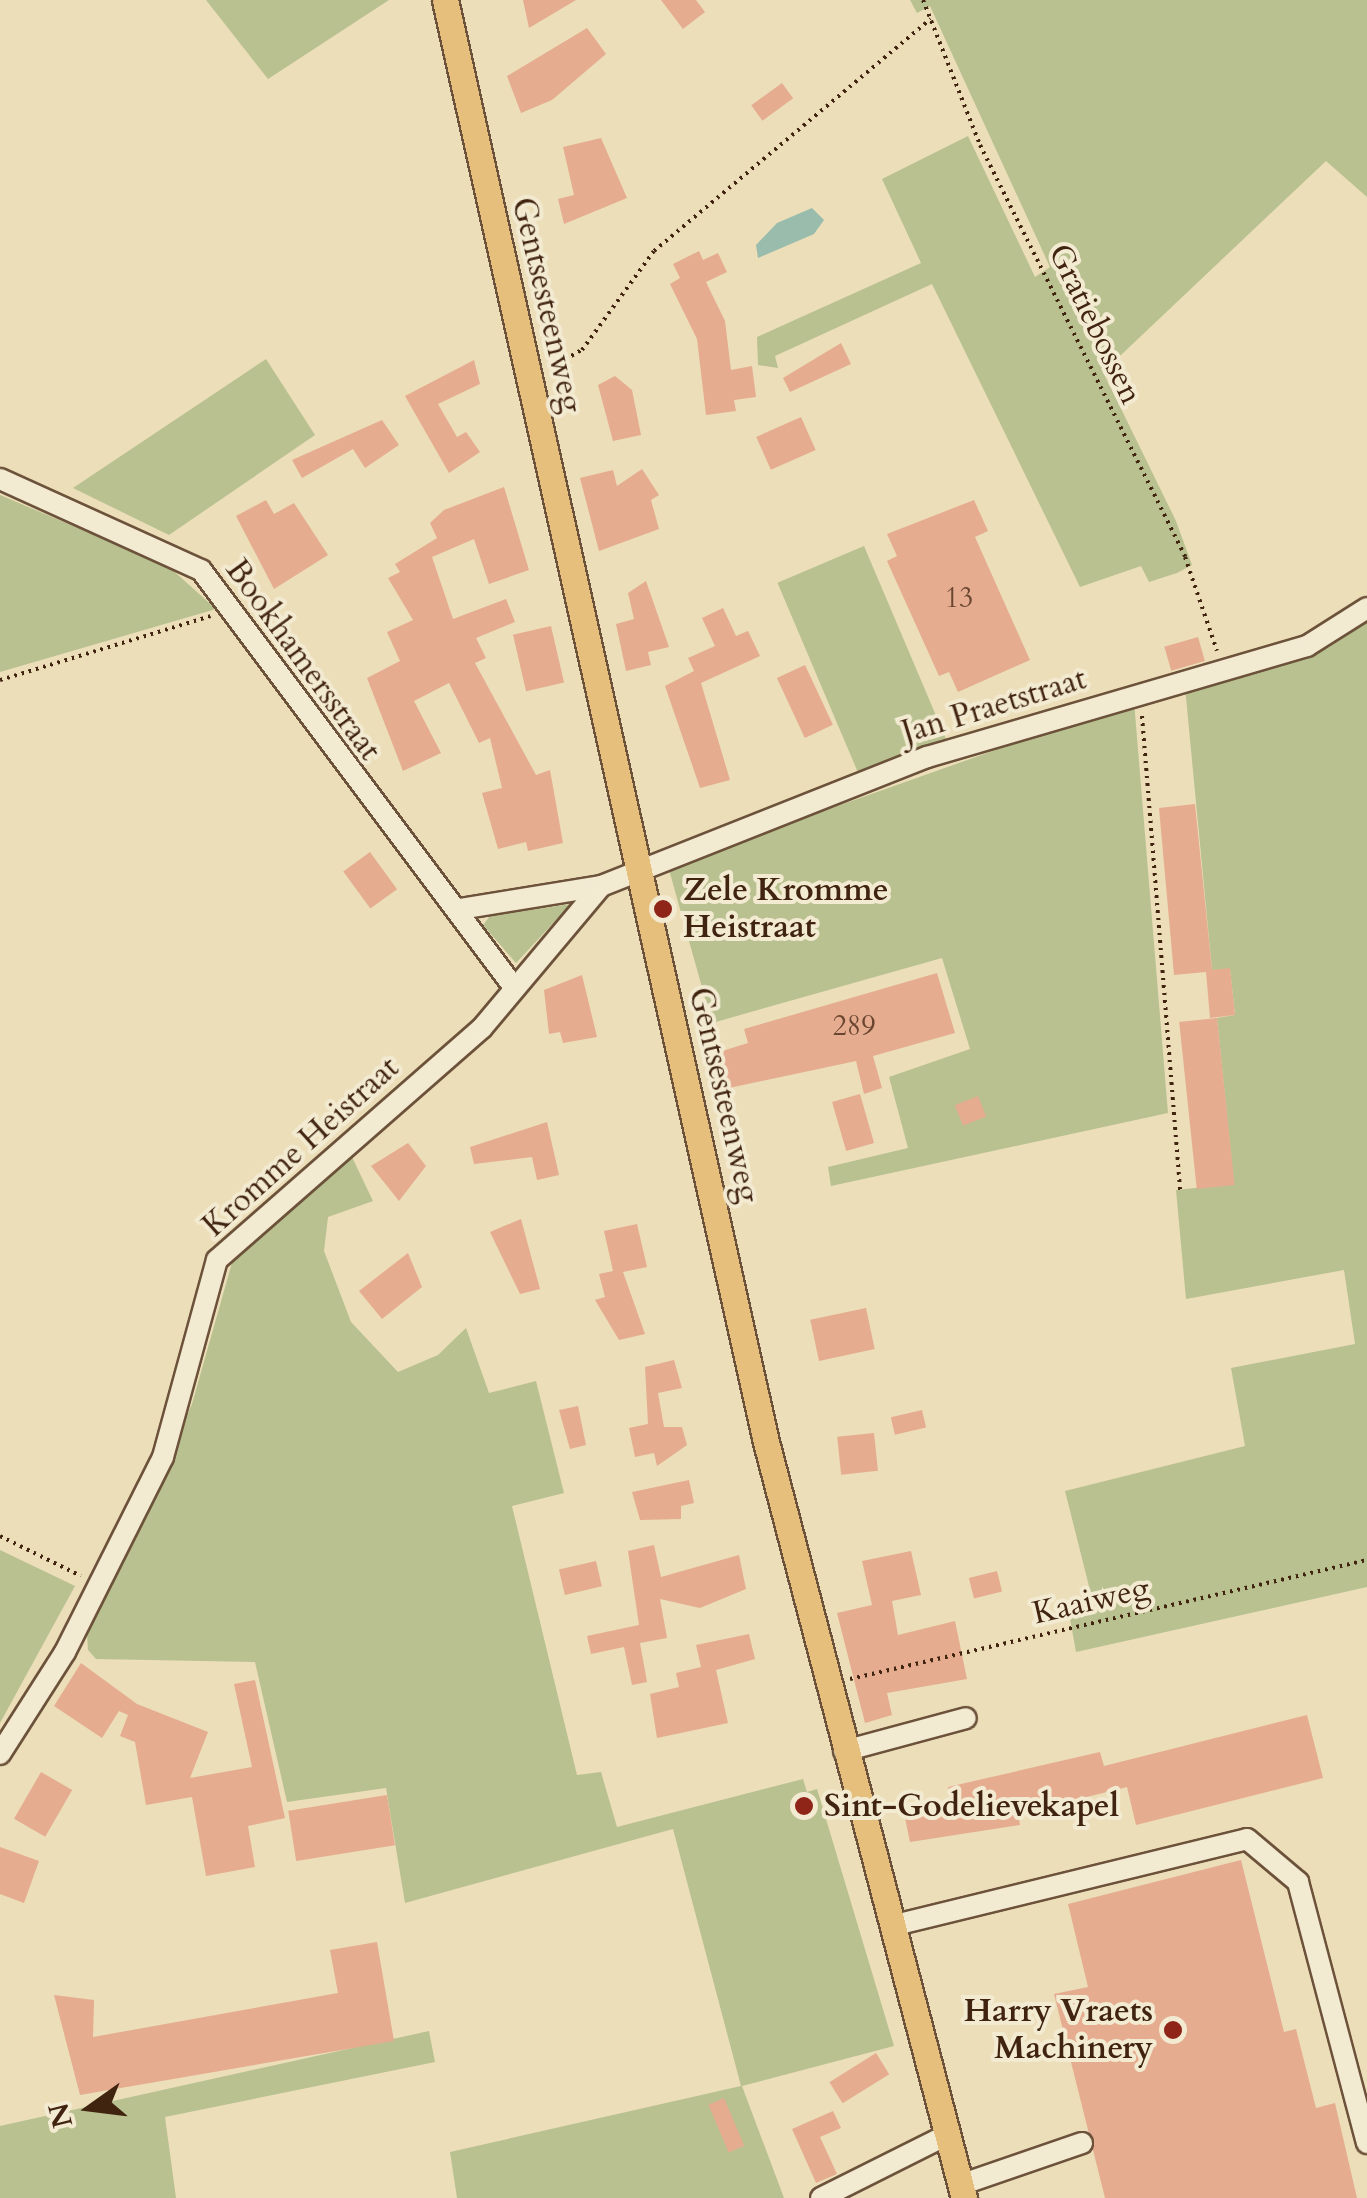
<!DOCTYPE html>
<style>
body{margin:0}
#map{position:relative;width:1367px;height:2198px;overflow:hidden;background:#ecdeb9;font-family:Cardo,serif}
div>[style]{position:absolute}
.green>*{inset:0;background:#b8c18f;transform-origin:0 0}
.water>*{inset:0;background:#99bcad}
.building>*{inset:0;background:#e5ac90;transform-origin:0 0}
.path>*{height:4px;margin-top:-2px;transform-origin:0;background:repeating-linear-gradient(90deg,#412410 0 2.5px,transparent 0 7.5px)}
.roads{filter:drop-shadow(2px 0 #6c523a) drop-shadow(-2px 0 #6c523a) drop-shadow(0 2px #6c523a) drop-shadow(0 -2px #6c523a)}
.minor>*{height:20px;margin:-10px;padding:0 10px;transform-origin:10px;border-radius:10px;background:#f3ead2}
.major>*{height:25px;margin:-12.5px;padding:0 12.5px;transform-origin:12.5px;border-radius:12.5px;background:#e6bf7c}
.dots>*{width:28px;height:28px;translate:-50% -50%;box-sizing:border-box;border:5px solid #f3ead2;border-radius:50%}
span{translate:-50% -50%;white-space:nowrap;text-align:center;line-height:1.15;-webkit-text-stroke:8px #f3ead2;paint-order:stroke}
.number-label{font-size:28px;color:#6a4630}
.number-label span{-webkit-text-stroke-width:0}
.street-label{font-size:32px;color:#412410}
.poi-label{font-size:32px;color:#412410;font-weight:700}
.left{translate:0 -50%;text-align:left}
.right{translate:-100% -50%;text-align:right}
.north{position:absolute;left:40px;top:2058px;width:100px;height:100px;-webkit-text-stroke:8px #f3ead2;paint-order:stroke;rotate:256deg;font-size:28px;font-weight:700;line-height:40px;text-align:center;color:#412410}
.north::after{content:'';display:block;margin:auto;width:35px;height:45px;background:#412410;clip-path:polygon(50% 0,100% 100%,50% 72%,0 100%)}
</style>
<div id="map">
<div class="green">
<div style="clip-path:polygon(206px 0,389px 0,268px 79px)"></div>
<div style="clip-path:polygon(910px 0,1367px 0,1367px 197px,1326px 161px,1103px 372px,1176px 521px,1192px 565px,1177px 573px,1149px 582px,1141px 566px,1080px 587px,932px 284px,775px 356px,778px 368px,758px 365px,757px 337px,921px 263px,882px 179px,968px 136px,1035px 277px,1050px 267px,930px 6px,917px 13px)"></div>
<div style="clip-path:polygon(266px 359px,315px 435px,169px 535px,73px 488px)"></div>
<div style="clip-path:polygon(0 495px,168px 566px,216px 609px,0 672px)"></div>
<div style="left:864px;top:546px;width:210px;height:94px;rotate:67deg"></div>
<div style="clip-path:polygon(1367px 622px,1367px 1587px,1076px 1652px,1069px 1613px,1094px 1606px,1065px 1491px,1245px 1446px,1231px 1368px,1355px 1344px,1344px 1270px,1186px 1299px,1176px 1190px,1234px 1184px,1217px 1018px,1235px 1015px,1230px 969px,1212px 970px,1185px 687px,1328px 648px)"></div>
<div style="clip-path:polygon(1134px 701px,1168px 1113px,831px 1186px,828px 1167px,908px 1148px,889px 1077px,970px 1049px,942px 958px,712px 1023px,668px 866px)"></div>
<div style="clip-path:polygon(571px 904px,516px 963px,483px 925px,490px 916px)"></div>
<div style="clip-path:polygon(352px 1157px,373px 1201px,328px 1217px,324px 1251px,351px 1322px,398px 1372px,438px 1355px,466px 1328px,489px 1393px,536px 1381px,564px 1493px,512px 1506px,577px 1775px,601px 1772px,617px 1827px,803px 1779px,807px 1792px,817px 1789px,894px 2046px,742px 2086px,784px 2198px,457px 2198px,450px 2152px,741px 2086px,673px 1829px,405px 1903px,386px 1788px,287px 1802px,255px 1662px,96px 1659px,88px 1650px,87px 1633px,192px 1404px,233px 1259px)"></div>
<div style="clip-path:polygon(0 1550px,75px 1586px,0 1723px)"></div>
<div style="clip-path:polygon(429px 2031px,435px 2062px,165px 2117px,176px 2198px,0 2198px,0 2126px)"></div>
</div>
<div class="water">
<div style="clip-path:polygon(812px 208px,824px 220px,814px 234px,758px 258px,756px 245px,777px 223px)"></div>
</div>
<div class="building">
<div style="clip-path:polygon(523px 0,576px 0,529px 28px)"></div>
<div style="clip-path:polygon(661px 0,696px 0,705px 12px,683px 29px)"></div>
<div style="clip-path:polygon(587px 28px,606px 54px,552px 100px,521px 113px,507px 76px)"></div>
<div style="left:782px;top:83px;width:19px;height:38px;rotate:54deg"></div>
<div style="clip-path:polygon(601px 138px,627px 198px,564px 224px,558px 199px,574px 195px,563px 147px)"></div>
<div style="clip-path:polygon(699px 251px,703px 260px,718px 253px,727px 272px,706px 282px,725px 321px,731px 370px,752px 366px,756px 397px,734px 400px,736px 411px,706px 415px,697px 339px,670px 284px,680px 278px,673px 264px)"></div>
<div style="clip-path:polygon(841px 343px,851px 364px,790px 392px,783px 378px)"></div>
<div style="clip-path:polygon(474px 360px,480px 384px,438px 404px,457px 437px,466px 432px,480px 452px,449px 473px,405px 396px)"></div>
<div style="clip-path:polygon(615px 376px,632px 390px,641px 435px,613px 441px,598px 385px)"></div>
<div style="left:801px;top:417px;width:36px;height:49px;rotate:66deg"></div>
<div style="clip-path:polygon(382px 420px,399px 445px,365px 468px,353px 449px,302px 478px,292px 460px)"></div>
<div style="clip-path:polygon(642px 469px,659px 495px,651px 500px,659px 529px,599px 551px,580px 478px,613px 470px,617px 486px)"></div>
<div style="clip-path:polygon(504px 487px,529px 570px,489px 584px,474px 539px,432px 557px,453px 619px,506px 599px,515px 622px,476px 638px,486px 658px,475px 663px,536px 775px,550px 770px,563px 843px,528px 851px,526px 842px,498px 849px,482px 793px,502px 788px,490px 738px,479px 743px,449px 683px,414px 701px,441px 753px,403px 771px,367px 678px,400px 661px,387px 632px,413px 620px,388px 578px,400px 572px,395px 564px,437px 538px,430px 523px,444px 510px)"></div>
<div style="clip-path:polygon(266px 500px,274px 514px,294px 503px,328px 555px,274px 589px,236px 516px)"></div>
<div style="clip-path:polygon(974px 500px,988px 531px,975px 537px,1030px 660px,958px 692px,949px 672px,939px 676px,887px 561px,897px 556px,887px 534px)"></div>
<div style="clip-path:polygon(646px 581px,669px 647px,648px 652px,651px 665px,626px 671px,616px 624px,634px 619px,628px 593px)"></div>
<div style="clip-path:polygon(723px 608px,736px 636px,748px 631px,760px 656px,701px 683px,730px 780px,700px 788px,665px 686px,694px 671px,688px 658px,715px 646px,702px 618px)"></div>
<div style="left:551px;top:626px;width:58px;height:39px;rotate:77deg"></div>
<div style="left:1198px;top:637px;width:25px;height:35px;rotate:74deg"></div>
<div style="left:805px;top:665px;width:66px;height:31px;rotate:65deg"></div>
<div style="clip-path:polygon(1195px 804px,1212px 970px,1230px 968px,1235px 1015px,1210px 1018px,1206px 972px,1174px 975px,1159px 808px)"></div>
<div style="left:370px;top:852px;width:46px;height:33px;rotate:54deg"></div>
<div style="clip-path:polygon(937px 973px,955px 1033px,873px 1056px,882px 1088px,864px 1094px,856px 1061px,729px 1088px,719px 1052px,748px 1043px,744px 1029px)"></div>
<div style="clip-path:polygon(582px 975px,597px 1037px,563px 1043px,560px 1032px,549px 1034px,544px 990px)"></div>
<div style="left:1217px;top:1018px;width:168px;height:38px;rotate:84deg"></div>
<div style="left:860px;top:1094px;width:51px;height:29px;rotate:74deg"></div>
<div style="left:978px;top:1096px;width:22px;height:25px;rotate:68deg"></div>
<div style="clip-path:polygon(547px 1122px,559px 1175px,537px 1180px,532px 1157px,474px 1164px,470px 1147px)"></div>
<div style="clip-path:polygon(408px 1143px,426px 1166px,399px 1201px,371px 1166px)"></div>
<div style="clip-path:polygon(521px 1219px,540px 1289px,520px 1294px,490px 1232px)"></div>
<div style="clip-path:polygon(637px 1224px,647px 1267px,623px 1272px,645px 1334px,619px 1340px,595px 1300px,605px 1297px,599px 1274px,613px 1271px,604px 1231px)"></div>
<div style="clip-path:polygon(408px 1253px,422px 1287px,382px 1319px,359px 1291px)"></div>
<div style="left:866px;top:1308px;width:42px;height:57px;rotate:78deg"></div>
<div style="clip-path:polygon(674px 1360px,682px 1388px,658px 1393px,664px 1427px,682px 1427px,687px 1445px,657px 1466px,654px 1453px,635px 1457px,629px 1428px,648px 1424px,645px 1367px)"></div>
<div style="clip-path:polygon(578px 1406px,586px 1445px,570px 1449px,559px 1410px)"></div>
<div style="left:922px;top:1410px;width:18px;height:32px;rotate:77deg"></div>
<div style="left:874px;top:1433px;width:38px;height:37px;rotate:84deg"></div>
<div style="clip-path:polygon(689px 1480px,694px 1503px,681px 1506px,681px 1519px,640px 1520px,632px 1492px)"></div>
<div style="clip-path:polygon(654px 1545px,661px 1577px,739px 1555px,746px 1589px,700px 1608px,660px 1599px,667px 1638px,640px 1643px,647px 1682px,632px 1685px,624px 1647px,591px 1654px,587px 1636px,639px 1625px,628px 1551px)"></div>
<div style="clip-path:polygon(911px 1551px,921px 1595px,892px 1601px,898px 1635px,955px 1621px,967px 1679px,887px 1693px,892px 1715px,865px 1723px,837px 1613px,872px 1605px,862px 1561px)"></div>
<div style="left:596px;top:1561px;width:26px;height:38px;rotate:77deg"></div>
<div style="left:997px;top:1571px;width:21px;height:29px;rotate:76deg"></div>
<div style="clip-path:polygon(749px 1634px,755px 1659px,716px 1670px,728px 1723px,657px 1738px,650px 1694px,679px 1687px,676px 1673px,701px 1667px,696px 1645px)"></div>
<div style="clip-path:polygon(81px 1663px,137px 1704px,208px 1732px,190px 1778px,252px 1767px,234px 1684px,255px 1680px,285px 1818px,248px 1826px,255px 1867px,206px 1876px,192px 1797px,146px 1805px,135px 1742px,120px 1736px,128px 1715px,119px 1711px,102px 1738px,54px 1706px)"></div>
<div style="clip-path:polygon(1307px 1715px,1323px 1778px,1136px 1825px,1127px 1787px,1018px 1814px,1020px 1825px,910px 1842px,905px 1818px,952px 1802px,948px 1787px,1100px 1752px,1104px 1766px)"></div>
<div style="left:41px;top:1772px;width:36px;height:54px;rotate:30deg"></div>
<div style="left:387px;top:1795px;width:51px;height:100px;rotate:81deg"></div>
<div style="clip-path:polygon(0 1847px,39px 1861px,24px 1903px,0 1894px)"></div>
<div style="clip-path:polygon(1241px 1860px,1284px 2032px,1296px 2029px,1316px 2108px,1335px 2103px,1357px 2198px,1105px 2198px,1054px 1994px,1088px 1987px,1068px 1904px)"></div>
<div style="clip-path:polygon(377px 1942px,394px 2041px,80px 2095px,54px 1995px,94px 2000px,93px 2037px,338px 1993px,330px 1950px)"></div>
<div style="left:876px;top:2053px;width:25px;height:55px;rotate:58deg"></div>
<div style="left:724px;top:2098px;width:52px;height:17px;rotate:67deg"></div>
<div style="clip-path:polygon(833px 2111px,841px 2128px,820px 2137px,837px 2174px,816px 2183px,792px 2129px)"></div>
</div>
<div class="path">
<div style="left:923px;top:0;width:156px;rotate:68.5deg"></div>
<div style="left:980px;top:145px;width:460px;rotate:63.5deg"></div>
<div style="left:1185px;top:557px;width:99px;rotate:71.2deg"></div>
<div style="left:552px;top:367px;width:34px;rotate:-30deg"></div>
<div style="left:582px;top:350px;width:122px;rotate:-54deg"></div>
<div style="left:654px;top:251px;width:361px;rotate:-40deg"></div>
<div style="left:0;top:680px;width:220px;rotate:-16.9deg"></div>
<div style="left:1142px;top:716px;width:476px;rotate:85.4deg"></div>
<div style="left:0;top:1536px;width:90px;rotate:26.3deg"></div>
<div style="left:850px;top:1679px;width:531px;rotate:-12.96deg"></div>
</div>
<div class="roads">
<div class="minor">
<div style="left:0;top:479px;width:221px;rotate:24.4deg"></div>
<div style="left:201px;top:570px;width:520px;rotate:53.13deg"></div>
<div style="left:460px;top:909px;width:143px;rotate:-9.3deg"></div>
<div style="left:844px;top:1751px;width:126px;rotate:-15.1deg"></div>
<div style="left:0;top:1754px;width:121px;rotate:-57.5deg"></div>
<div style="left:65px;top:1652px;width:218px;rotate:-63.3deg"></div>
<div style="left:163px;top:1457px;width:204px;rotate:-74.7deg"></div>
<div style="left:217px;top:1260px;width:352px;rotate:-41.2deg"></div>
<div style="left:482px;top:1028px;width:185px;rotate:-50deg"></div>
<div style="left:601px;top:886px;width:351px;rotate:-21.6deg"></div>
<div style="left:927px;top:757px;width:396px;rotate:-16.3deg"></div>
<div style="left:1307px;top:646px;width:71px;rotate:-32.3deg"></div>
<div style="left:891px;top:1926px;width:366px;rotate:-13.7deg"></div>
<div style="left:1247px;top:1839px;width:67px;rotate:40.1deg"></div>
<div style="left:1298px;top:1882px;width:270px;rotate:75.2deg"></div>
<div style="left:960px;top:2185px;width:129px;rotate:-19deg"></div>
<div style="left:821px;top:2198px;width:141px;rotate:-26.6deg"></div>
</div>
<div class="major">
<div style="left:445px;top:0;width:1473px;rotate:77.45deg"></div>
<div style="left:765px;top:1438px;width:786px;rotate:75.33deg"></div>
</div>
</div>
<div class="dots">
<div style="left:663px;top:909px;background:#8f2418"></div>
<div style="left:804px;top:1806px;background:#8f2418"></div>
<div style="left:1173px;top:2030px;background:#8f2418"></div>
</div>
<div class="number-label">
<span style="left:959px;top:598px">13</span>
<span style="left:854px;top:1026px">289</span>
</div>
<div class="street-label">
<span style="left:547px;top:305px;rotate:77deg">Gentsesteenweg</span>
<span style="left:1095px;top:324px;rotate:64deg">Gratiebossen</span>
<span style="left:303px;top:660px;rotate:54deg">Bookhamersstraat</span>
<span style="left:994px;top:706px;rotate:-17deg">Jan Praetstraat</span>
<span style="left:724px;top:1095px;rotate:77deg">Gentsesteenweg</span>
<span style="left:301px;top:1147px;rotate:-42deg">Kromme Heistraat</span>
<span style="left:1091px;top:1601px;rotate:-13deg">Kaaiweg</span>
</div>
<div class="poi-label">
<span class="left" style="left:683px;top:909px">Zele Kromme<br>Heistraat</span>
<span class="left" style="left:824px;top:1806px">Sint-Godelievekapel</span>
<span class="right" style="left:1153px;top:2030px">Harry Vraets<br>Machinery</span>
</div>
<div class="north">N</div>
</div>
